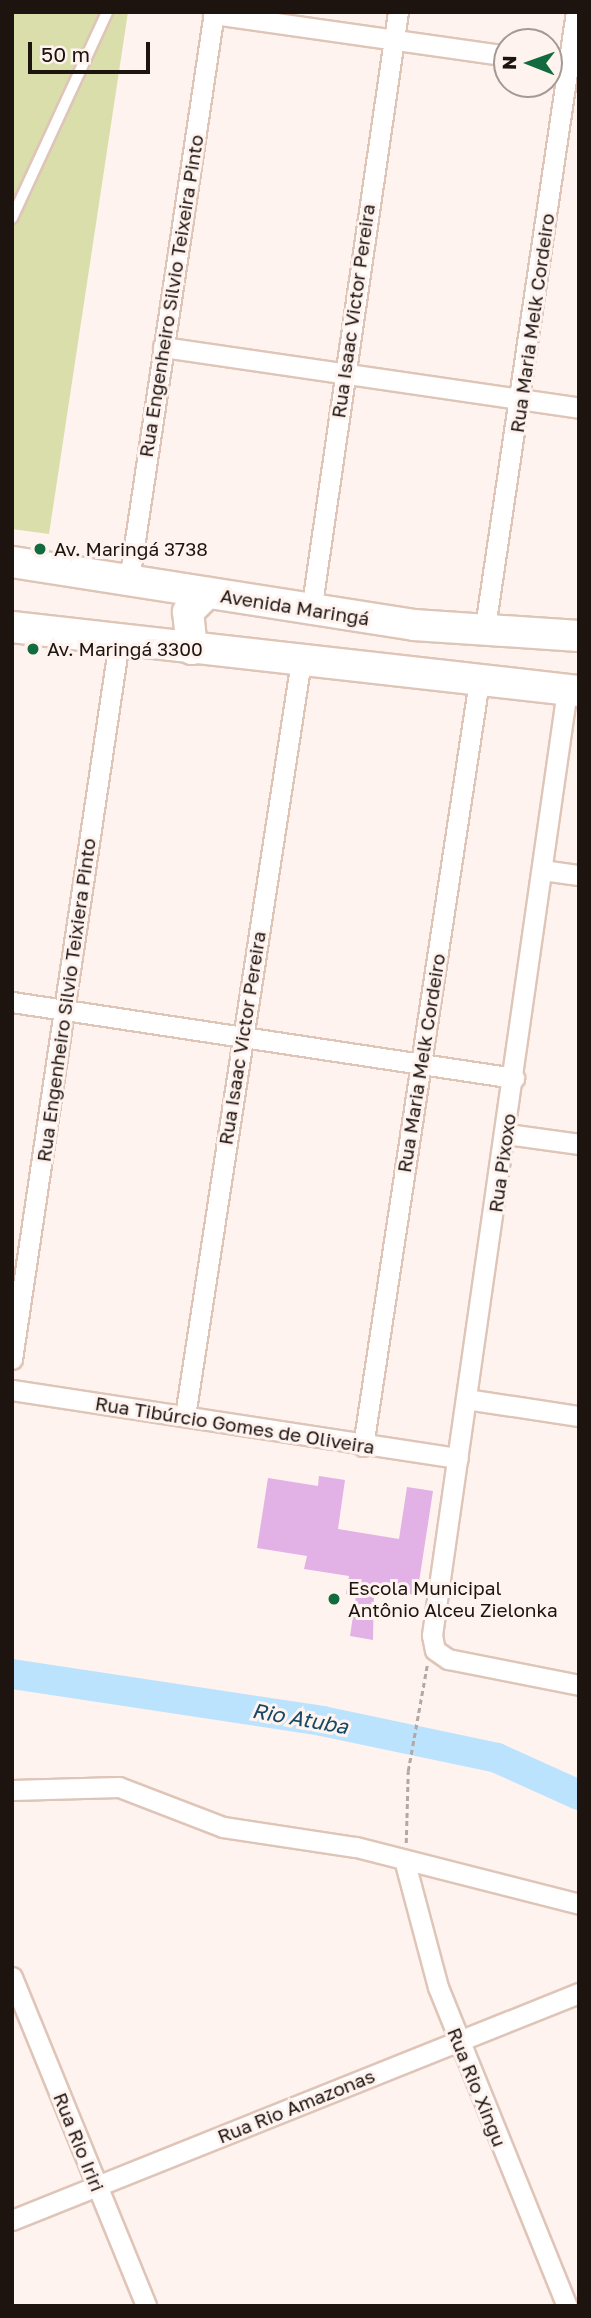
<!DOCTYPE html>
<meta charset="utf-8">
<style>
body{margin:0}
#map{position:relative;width:591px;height:2318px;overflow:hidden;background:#fef3ee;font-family:"Golos Text",sans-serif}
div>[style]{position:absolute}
.green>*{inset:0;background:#d9deaa}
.river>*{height:30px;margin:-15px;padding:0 15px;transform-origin:15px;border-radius:15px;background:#bce3fd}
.building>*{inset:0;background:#e2b1e6}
.path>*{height:2.5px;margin-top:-1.25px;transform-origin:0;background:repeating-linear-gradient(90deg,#b3a8a3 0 5px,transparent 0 8.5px)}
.roads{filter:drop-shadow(2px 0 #dfc5b8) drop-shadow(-2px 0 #dfc5b8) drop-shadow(0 2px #dfc5b8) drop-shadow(0 -2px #dfc5b8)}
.lane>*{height:10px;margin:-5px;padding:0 5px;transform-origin:5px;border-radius:5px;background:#fff}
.street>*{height:19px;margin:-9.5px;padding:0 9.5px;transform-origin:9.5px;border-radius:9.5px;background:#fff}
.primary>*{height:30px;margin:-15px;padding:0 15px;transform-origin:15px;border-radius:15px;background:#fff}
.dots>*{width:19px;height:19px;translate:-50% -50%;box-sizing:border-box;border:4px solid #fef3ee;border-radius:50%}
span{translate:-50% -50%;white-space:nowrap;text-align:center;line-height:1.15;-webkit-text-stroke:6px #fef3ee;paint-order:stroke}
.street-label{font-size:19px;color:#1d130f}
.poi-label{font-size:19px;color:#1d130f}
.left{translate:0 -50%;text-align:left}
.water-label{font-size:21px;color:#144865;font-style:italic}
.frame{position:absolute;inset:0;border:14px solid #1d130f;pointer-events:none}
.north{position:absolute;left:493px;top:28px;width:70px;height:70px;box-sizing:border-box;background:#fef3ee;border:2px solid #a49995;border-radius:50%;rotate:271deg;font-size:19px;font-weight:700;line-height:28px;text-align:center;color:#1d130f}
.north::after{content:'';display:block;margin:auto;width:24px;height:32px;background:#126b3e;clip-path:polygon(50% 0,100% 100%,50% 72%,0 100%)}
.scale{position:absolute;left:28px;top:42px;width:122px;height:32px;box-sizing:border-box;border:4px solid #1d130f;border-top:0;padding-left:9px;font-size:21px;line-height:24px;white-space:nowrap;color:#1d130f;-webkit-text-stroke:5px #fef3ee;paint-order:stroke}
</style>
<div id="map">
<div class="green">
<div style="clip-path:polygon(12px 12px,128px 12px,49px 534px,12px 529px)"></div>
</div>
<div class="river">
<div style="left:12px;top:1674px;width:314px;rotate:8.6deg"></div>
<div style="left:322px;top:1721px;width:179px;rotate:11.9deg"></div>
<div style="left:497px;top:1758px;width:90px;rotate:24.3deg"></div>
</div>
<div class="building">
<div style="clip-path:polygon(319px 1476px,345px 1480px,338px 1529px,399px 1539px,407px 1487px,433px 1491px,417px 1595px,374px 1589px,373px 1640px,350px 1636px,356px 1596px,346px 1594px,349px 1576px,304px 1569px,307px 1556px,257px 1548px,268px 1478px,318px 1486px)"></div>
</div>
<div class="path">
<div style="left:406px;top:1843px;width:72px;rotate:-88.4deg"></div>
<div style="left:408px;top:1771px;width:108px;rotate:-79.8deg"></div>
</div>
<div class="roads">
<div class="lane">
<div style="left:12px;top:218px;width:227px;rotate:-65.2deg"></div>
</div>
<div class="street">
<div style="left:213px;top:14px;width:297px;rotate:8.1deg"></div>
<div style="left:163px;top:347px;width:420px;rotate:8.3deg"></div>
<div style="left:129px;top:580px;width:574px;rotate:-81.49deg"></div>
<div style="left:311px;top:611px;width:605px;rotate:-81.74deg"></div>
<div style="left:484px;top:634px;width:629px;rotate:-81.59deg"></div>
<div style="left:567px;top:690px;width:955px;rotate:98.13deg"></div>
<div style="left:432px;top:1635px;width:15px;rotate:79deg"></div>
<div style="left:435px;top:1650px;width:16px;rotate:35deg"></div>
<div style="left:448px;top:1659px;width:134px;rotate:11.2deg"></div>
<div style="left:542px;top:870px;width:37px;rotate:8deg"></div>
<div style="left:12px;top:1002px;width:508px;rotate:8.61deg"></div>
<div style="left:507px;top:1134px;width:73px;rotate:7.9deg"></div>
<div style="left:12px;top:1359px;width:726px;rotate:-81.52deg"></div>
<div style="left:12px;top:1390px;width:451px;rotate:8.7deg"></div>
<div style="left:466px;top:1399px;width:114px;rotate:8.6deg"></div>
<div style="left:185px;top:1416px;width:764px;rotate:-81.27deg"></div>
<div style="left:363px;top:1446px;width:774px;rotate:-81.38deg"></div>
<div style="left:12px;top:1790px;width:107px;rotate:-1.6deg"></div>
<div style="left:119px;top:1787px;width:111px;rotate:21deg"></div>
<div style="left:223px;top:1827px;width:134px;rotate:8.6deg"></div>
<div style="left:356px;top:1847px;width:230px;rotate:14.3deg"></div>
<div style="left:405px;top:1863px;width:128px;rotate:75.1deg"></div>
<div style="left:438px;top:1987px;width:344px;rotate:68deg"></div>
<div style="left:12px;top:1977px;width:355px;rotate:67.8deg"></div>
<div style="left:12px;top:2220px;width:611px;rotate:-21.82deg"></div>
</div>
<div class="primary">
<div style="left:12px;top:562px;width:407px;rotate:8.9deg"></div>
<div style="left:414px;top:625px;width:165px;rotate:3.8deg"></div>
<div style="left:12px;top:627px;width:571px;rotate:6.44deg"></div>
<div style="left:192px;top:649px;width:37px;rotate:-96deg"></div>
<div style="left:188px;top:612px;width:27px;rotate:-45deg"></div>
</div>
</div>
<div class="dots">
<div style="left:40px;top:549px;background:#126b3e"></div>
<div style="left:33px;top:649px;background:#126b3e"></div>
<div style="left:334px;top:1599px;background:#126b3e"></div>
</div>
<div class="street-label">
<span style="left:171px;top:296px;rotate:-81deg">Rua Engenheiro Silvio Teixeira Pinto</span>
<span style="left:353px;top:311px;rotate:-82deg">Rua Isaac Victor Pereira</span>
<span style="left:532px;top:323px;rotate:-82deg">Rua Maria Melk Cordeiro</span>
<span style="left:295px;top:607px;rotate:9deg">Avenida Maringá</span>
<span style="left:66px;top:1000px;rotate:-82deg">Rua Engenheiro Silvio Teixiera Pinto</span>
<span style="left:242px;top:1038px;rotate:-81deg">Rua Isaac Victor Pereira</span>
<span style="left:421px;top:1063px;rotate:-81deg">Rua Maria Melk Cordeiro</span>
<span style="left:502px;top:1163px;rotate:-82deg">Rua Pixoxo</span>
<span style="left:235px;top:1425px;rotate:9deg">Rua Tibúrcio Gomes de Oliveira</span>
<span style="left:477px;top:2087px;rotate:68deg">Rua Rio Xingu</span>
<span style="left:296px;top:2106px;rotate:-22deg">Rua Rio Amazonas</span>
<span style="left:79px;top:2142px;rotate:68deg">Rua Rio Iriri</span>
</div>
<div class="poi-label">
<span class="left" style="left:54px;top:549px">Av. Maringá 3738</span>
<span class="left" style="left:47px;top:649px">Av. Maringá 3300</span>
<span class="left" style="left:348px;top:1599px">Escola Municipal<br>Antônio Alceu Zielonka</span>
</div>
<div class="water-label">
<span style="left:300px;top:1718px;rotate:10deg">Rio Atuba</span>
</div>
<div class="frame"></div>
<div class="north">N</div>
<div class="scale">50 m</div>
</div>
